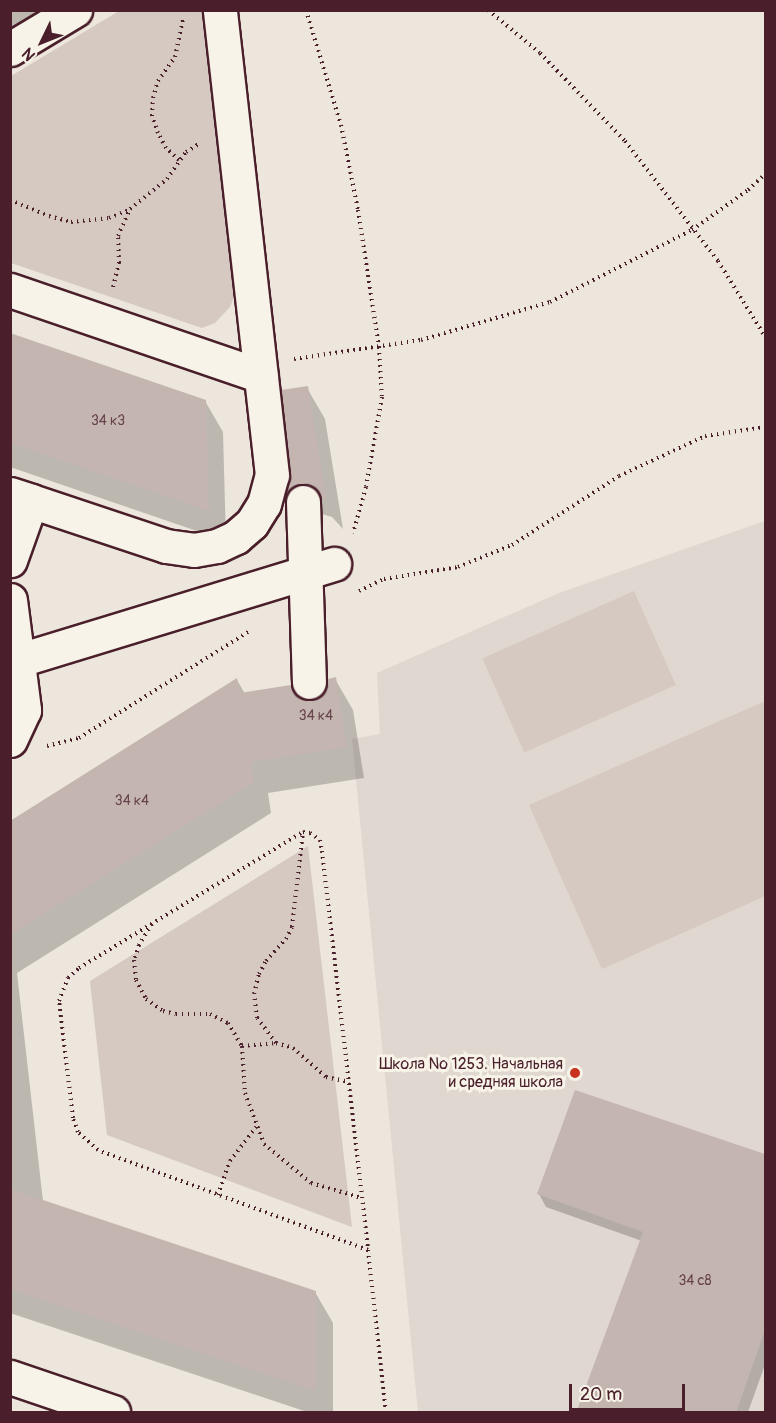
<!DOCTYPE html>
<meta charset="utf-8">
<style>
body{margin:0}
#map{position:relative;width:776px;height:1423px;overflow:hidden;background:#ece6dd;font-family:Pangolin,sans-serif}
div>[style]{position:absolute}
.built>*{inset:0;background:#e0d7d0}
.green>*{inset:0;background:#d5c9c2;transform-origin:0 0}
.shadow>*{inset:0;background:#0003}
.building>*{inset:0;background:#c4b5b0}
.path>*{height:4px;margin-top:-2px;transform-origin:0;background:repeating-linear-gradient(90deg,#4a1f2b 0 1.5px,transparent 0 6px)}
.roads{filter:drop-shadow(2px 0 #4a1f2b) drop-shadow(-2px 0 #4a1f2b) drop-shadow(0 2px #4a1f2b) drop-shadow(0 -2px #4a1f2b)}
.minor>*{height:33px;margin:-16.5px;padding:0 16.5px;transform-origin:16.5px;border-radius:16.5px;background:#f7f3e8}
.dots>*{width:16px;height:16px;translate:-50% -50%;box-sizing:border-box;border:3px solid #f7f3e8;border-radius:50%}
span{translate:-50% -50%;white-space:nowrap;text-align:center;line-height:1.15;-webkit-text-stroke:6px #f7f3e8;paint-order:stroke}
.number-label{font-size:14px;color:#68444c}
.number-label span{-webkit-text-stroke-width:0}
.poi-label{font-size:16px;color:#4a1f2b}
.right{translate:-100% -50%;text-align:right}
.frame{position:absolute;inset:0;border:12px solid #4a1f2b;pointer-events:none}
.north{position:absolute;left:12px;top:12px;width:60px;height:60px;-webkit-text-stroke:4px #f7f3e8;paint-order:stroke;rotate:227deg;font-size:16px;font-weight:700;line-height:24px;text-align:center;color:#4a1f2b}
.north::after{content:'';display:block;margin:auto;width:21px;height:27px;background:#4a1f2b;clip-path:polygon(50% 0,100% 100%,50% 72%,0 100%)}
.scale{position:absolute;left:569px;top:1384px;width:116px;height:27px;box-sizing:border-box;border:3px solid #4a1f2b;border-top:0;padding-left:8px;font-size:18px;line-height:21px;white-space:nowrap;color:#4a1f2b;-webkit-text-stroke:4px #f7f3e8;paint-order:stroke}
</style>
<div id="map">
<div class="built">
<div style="clip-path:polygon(765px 521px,765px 1412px,418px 1412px,352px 739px,380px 734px,377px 673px,559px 593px)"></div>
</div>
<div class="green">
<div style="clip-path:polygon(119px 11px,204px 11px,235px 282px,234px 297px,230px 307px,215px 323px,202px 328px,11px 263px,11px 76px)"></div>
<div style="left:634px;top:591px;width:103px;height:166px;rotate:66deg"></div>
<div style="clip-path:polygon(765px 701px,765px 896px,602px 969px,529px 805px)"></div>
<div style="clip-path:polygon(308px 846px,352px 1227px,107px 1135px,90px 981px)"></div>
</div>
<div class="shadow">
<div style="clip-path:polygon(10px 10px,49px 10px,10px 34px)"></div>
<div style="clip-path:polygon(10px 335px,205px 401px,223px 432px,226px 541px,10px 467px)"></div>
<div style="clip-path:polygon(307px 388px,325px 419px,343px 529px,332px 517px,322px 514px,311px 517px,305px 523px,288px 493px)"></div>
<div style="clip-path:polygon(335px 679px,353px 710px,364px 778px,268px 793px,271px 813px,17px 973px,43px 1201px,315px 1292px,333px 1323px,333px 1412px,307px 1412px,10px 1313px,10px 823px,237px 680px,245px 694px,309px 702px,319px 700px)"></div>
<div style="clip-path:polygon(766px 1154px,766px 1362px,748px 1412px,578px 1412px,642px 1241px,546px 1207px,539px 1194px)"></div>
</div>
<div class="building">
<div style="clip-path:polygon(10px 333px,206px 400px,209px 511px,10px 443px)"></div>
<div style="clip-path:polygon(308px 386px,326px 498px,321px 499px,312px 486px,303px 483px,294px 486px,286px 494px,291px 473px,281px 390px)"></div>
<div style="clip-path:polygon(336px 677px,347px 747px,251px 762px,254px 782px,10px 935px,10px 821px,237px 678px,240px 693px,291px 685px,300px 698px,309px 701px,318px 698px,325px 691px,328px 679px)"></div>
<div style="clip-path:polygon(575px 1090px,765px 1154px,765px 1330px,736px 1413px,576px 1413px,643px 1232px,537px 1194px)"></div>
<div style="clip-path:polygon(10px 1189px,316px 1291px,316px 1391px,10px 1289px)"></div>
</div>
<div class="path">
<div style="left:306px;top:10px;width:120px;rotate:73.1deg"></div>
<div style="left:341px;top:125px;width:87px;rotate:78.7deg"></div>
<div style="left:358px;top:210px;width:139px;rotate:81.3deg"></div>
<div style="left:379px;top:347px;width:50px;rotate:86.6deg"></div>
<div style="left:382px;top:397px;width:91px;rotate:100.1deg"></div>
<div style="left:366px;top:487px;width:48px;rotate:105.8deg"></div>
<div style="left:488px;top:10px;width:67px;rotate:39.6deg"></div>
<div style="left:540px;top:53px;width:122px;rotate:46deg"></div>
<div style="left:625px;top:141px;width:152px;rotate:52.2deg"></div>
<div style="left:718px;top:261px;width:91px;rotate:58.1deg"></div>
<div style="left:179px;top:160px;width:18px;rotate:-137deg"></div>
<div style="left:166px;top:148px;width:17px;rotate:-118deg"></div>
<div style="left:158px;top:133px;width:18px;rotate:-109deg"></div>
<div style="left:152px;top:116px;width:18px;rotate:-87deg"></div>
<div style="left:153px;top:98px;width:18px;rotate:-74deg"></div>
<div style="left:158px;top:81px;width:29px;rotate:-55deg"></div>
<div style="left:175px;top:57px;width:40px;rotate:-78deg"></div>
<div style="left:10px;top:200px;width:42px;rotate:22.3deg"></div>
<div style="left:49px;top:216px;width:23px;rotate:15deg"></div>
<div style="left:71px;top:222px;width:38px;rotate:-6deg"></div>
<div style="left:109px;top:218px;width:22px;rotate:-22deg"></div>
<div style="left:113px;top:287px;width:25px;rotate:-76deg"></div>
<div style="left:119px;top:263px;width:27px;rotate:-92deg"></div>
<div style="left:118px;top:236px;width:30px;rotate:-66deg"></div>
<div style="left:130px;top:209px;width:48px;rotate:-39deg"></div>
<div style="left:167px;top:179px;width:33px;rotate:-55deg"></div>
<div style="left:186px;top:152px;width:15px;rotate:-32deg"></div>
<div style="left:294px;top:359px;width:128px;rotate:-8.5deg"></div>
<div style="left:421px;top:340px;width:134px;rotate:-16.4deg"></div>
<div style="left:550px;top:302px;width:159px;rotate:-26.9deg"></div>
<div style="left:692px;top:230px;width:69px;rotate:-35.5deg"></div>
<div style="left:748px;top:190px;width:25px;rotate:-43deg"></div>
<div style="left:359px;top:591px;width:28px;rotate:-26deg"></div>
<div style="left:384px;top:579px;width:75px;rotate:-9.2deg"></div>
<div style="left:458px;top:567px;width:58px;rotate:-22.2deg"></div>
<div style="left:512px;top:545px;width:127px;rotate:-32.8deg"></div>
<div style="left:619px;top:476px;width:95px;rotate:-24.9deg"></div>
<div style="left:705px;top:436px;width:62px;rotate:-8.4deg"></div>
<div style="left:47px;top:746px;width:33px;rotate:-14deg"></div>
<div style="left:79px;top:738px;width:203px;rotate:-32.1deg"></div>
<div style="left:152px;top:924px;width:25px;rotate:122deg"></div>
<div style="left:139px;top:945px;width:16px;rotate:108deg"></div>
<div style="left:134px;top:960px;width:20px;rotate:84deg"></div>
<div style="left:136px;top:980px;width:21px;rotate:62deg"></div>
<div style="left:146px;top:999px;width:21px;rotate:35deg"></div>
<div style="left:163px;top:1011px;width:13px;rotate:13deg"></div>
<div style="left:176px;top:1014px;width:34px"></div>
<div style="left:210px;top:1014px;width:20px;rotate:27deg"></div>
<div style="left:228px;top:1023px;width:27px;rotate:59deg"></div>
<div style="left:242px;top:1046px;width:47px;rotate:86.3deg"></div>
<div style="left:245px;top:1093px;width:54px;rotate:69.6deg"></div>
<div style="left:264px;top:1144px;width:61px;rotate:39.7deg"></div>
<div style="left:311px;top:1183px;width:53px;rotate:16.4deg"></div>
<div style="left:276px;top:1043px;width:31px;rotate:-127deg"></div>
<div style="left:257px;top:1018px;width:24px;rotate:-97deg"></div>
<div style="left:254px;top:994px;width:21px;rotate:-76deg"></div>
<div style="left:259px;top:974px;width:15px;rotate:-62deg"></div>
<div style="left:266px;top:961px;width:30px;rotate:-48deg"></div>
<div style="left:286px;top:939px;width:13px;rotate:-63deg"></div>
<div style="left:292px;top:927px;width:96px;rotate:-83.4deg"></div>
<div style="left:242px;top:1046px;width:34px;rotate:-5deg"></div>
<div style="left:276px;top:1043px;width:18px;rotate:16deg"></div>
<div style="left:293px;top:1048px;width:44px;rotate:41.3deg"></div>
<div style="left:326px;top:1077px;width:24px;rotate:12deg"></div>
<div style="left:218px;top:1195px;width:36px;rotate:-71deg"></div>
<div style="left:230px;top:1161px;width:43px;rotate:-52.6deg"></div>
<div style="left:368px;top:1250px;width:288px;rotate:-159.7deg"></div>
<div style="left:98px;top:1150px;width:27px;rotate:-138deg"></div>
<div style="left:78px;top:1132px;width:15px;rotate:-110deg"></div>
<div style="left:73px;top:1118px;width:118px;rotate:-96.8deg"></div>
<div style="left:59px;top:1001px;width:25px;rotate:-69deg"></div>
<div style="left:68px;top:978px;width:15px;rotate:-42deg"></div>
<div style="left:79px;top:968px;width:262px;rotate:-31.3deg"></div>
<div style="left:303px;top:832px;width:7px;rotate:8deg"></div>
<div style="left:310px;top:833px;width:12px;rotate:35deg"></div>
<div style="left:320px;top:840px;width:11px;rotate:80deg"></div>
<div style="left:322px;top:851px;width:402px;rotate:83.4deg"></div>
<div style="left:368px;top:1250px;width:163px;rotate:83.7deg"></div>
</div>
<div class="roads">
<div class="minor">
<div style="left:10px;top:49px;width:76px;rotate:-31deg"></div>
<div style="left:10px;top:290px;width:265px;rotate:18.9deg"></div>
<div style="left:10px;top:494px;width:22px;rotate:18deg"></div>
<div style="left:31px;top:501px;width:63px;rotate:109.6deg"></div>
<div style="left:31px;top:501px;width:142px;rotate:18.4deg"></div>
<div style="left:166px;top:546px;width:28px;rotate:8deg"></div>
<div style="left:194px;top:550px;width:23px;rotate:-10deg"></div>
<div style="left:217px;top:546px;width:21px;rotate:-25deg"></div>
<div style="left:236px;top:537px;width:21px;rotate:-41deg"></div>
<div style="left:252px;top:523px;width:22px;rotate:-58deg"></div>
<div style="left:264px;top:504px;width:30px;rotate:-75deg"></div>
<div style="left:272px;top:475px;width:468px;rotate:-96.4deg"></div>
<div style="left:303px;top:502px;width:180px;rotate:88.1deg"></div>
<div style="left:10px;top:600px;width:111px;rotate:82.7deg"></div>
<div style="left:24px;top:710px;width:33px;rotate:115deg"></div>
<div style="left:10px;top:663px;width:339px;rotate:-17deg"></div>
<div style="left:10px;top:1377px;width:109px;rotate:18.8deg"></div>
</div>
</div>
<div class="dots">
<div style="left:575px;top:1073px;background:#c8321e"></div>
</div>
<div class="number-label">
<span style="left:108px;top:421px">34 к3</span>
<span style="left:316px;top:716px">34 к4</span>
<span style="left:132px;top:801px">34 к4</span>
<span style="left:695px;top:1281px">34 с8</span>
</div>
<div class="poi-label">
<span class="right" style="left:563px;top:1073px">Школа № 1253. Начальная<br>и средняя школа</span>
</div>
<div class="frame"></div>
<div class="north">N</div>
<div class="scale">20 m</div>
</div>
